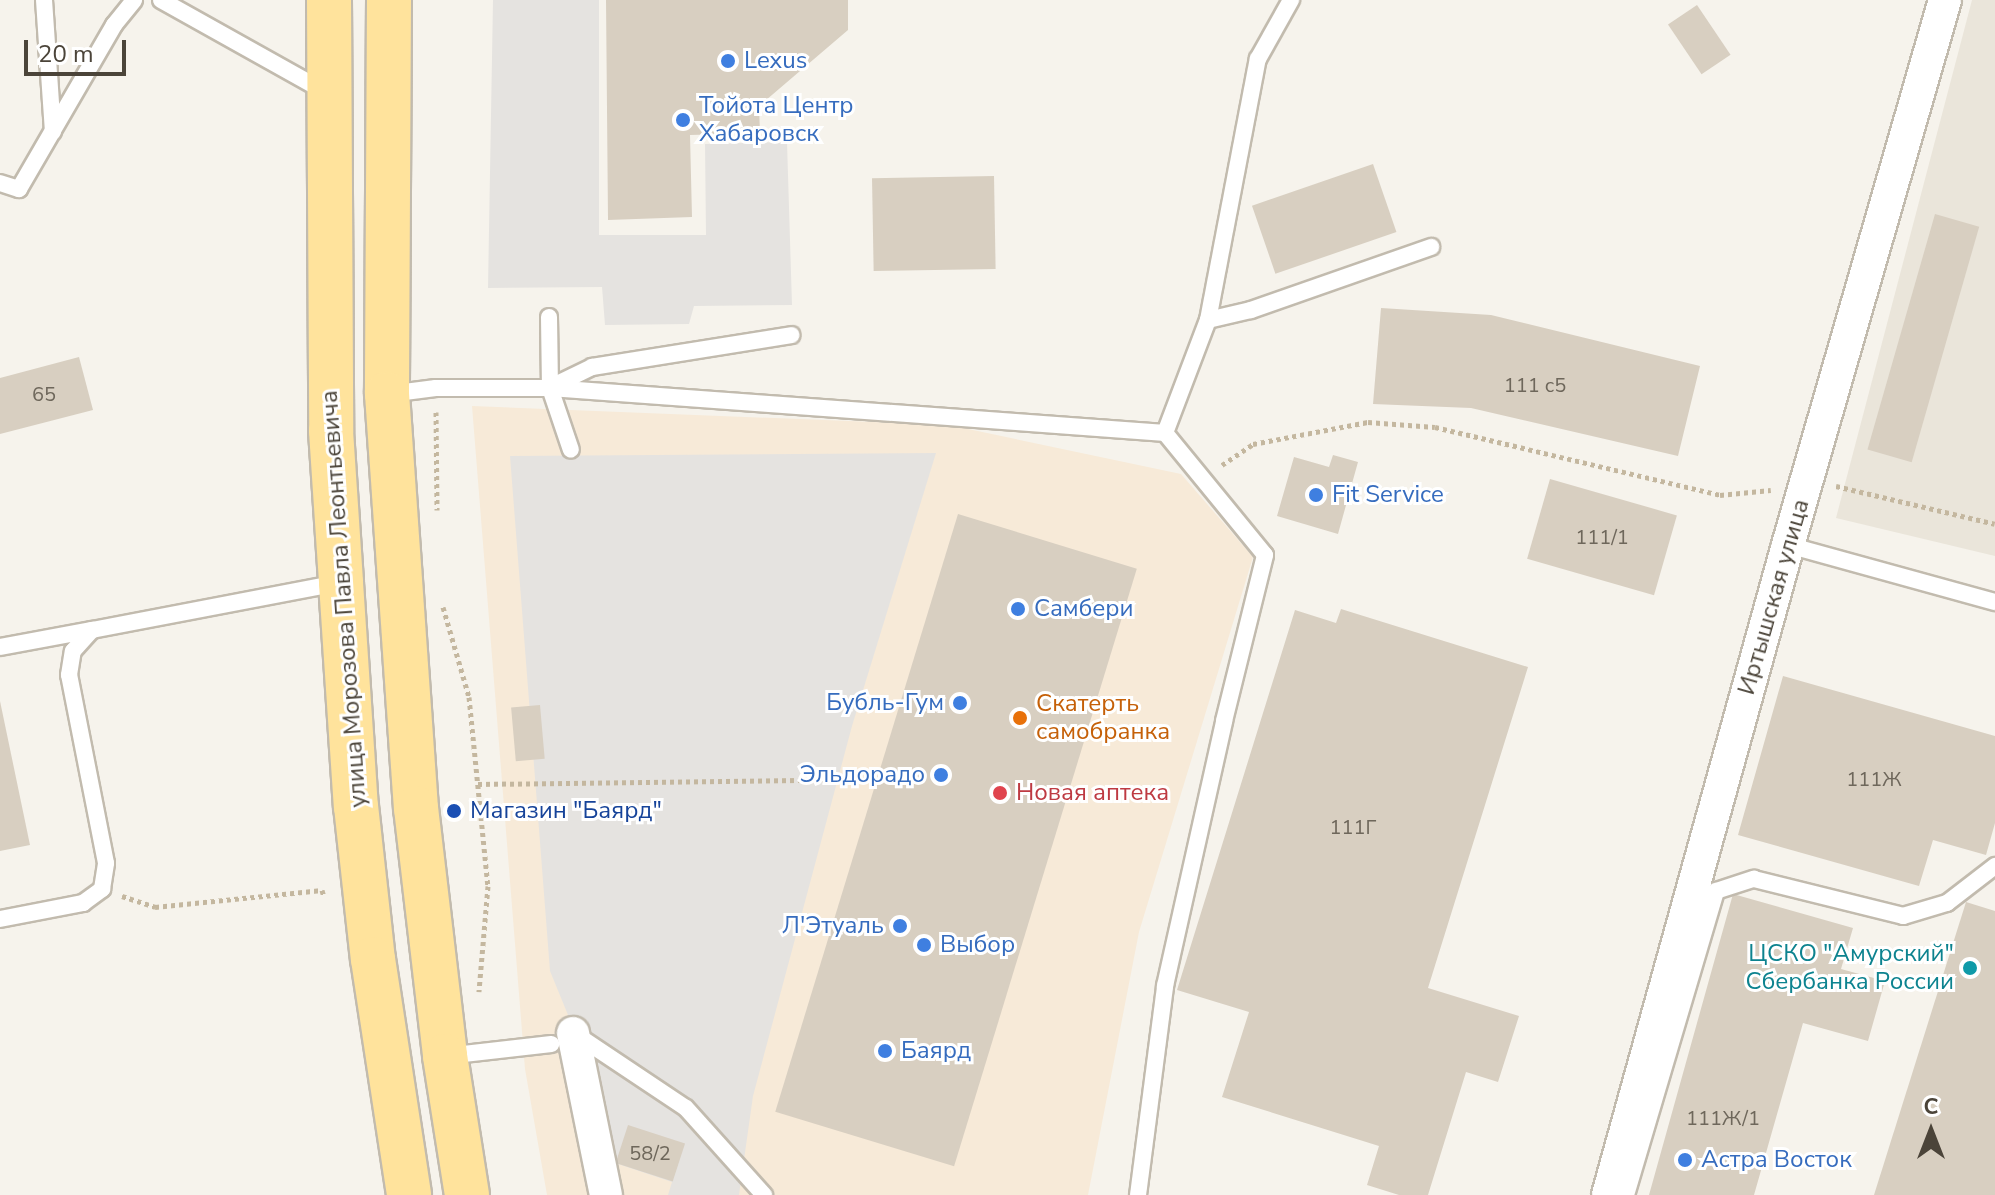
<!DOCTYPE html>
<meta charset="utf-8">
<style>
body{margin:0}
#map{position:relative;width:1995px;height:1195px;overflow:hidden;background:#f6f3ec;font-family:"Nunito Sans",sans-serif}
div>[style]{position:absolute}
.residential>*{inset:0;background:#eae5da}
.commercial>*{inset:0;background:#f7ead8}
.parking>*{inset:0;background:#e5e3e0}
.building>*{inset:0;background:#d8cfc1;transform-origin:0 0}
.path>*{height:5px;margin-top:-2.5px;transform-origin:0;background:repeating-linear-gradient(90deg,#c4b79f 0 4px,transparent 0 8px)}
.roads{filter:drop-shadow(2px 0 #c2bbae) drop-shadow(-2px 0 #c2bbae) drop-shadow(0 2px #c2bbae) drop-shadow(0 -2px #c2bbae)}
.lane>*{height:16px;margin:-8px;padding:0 8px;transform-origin:8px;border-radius:8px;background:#fff}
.street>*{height:32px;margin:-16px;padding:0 16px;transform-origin:16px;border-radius:16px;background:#fff}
.primary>*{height:44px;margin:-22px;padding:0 22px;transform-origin:22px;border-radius:22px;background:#ffe39c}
.dots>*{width:22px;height:22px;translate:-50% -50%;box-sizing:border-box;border:4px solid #fff;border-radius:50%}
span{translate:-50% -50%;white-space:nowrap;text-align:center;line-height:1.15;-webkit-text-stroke:6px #fff;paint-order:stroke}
.number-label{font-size:20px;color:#6e675b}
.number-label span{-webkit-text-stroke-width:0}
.shop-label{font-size:24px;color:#366cbe}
.left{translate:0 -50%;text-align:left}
.right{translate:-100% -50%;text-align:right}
.street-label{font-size:24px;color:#4b4439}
.food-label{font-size:24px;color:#c56008}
.health-label{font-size:24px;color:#be3a42}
.transit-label{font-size:24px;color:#164399}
.culture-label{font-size:24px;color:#0d838f}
.north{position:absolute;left:1891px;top:1091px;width:80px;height:80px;-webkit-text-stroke:6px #fff;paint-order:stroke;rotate:0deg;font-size:22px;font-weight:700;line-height:32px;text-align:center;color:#4b4439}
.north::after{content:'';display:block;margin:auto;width:28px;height:36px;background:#4b4439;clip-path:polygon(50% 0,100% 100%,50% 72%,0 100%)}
.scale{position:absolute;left:24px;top:40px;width:102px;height:36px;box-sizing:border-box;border:4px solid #4b4439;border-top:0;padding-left:10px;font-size:24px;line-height:28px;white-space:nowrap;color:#4b4439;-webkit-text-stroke:6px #fff;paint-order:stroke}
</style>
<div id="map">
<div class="residential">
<div style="clip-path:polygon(1972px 0,1995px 0,1995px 556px,1836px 518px)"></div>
</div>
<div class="commercial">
<div style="clip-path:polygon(472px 406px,949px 425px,1181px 474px,1253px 557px,1139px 932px,1088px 1195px,547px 1195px,525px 1069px)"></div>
</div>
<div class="parking">
<div style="clip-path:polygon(493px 0,599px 0,599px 235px,706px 235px,705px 144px,787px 142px,792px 305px,694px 306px,689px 324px,605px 325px,602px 287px,488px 288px)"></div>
<div style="clip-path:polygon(936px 453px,852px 726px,753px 1096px,739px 1195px,668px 1195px,672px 1182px,615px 1163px,600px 1093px,550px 971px,510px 456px)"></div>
</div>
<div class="building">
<div style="clip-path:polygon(606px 0,848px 0,848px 30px,759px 106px,760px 133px,690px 135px,692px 217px,608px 220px)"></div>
<div style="left:1697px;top:5px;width:60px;height:35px;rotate:56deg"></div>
<div style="left:1373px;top:164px;width:72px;height:128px;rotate:71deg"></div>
<div style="left:994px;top:176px;width:93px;height:122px;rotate:89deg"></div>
<div style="left:1935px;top:214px;width:46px;height:245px;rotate:16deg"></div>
<div style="clip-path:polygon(1381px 308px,1491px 315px,1700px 366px,1678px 456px,1471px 408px,1373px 404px)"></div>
<div style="clip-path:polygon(79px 357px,93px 410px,0 434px,0 378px)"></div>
<div style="clip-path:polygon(1333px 455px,1358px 462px,1338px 534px,1277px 516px,1294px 457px,1329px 467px)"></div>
<div style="left:1550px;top:479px;width:132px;height:83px;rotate:16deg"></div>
<div style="left:958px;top:514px;width:187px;height:625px;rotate:17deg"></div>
<div style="clip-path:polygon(1341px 609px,1528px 667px,1428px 988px,1519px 1016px,1498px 1082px,1466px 1072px,1428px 1195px,1399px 1195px,1367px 1185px,1379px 1146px,1222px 1097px,1249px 1012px,1177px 990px,1295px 610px,1336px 623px)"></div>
<div style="clip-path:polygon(1783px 676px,1995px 736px,1995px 823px,1986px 855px,1933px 840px,1919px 886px,1738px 835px)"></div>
<div style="clip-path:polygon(0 701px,30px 845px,0 851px)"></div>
<div style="left:540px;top:705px;width:54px;height:29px;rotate:85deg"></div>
<div style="clip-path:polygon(1733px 894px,1853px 928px,1841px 969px,1885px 981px,1868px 1041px,1803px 1023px,1754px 1195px,1649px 1195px)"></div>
<div style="clip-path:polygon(1966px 902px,1995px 911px,1995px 1195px,1874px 1195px)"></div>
<div style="left:628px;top:1125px;width:60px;height:40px;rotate:18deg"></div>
</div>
<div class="path">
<div style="left:436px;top:412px;width:98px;rotate:89.4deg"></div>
<div style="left:1222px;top:465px;width:37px;rotate:-34deg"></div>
<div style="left:1253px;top:444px;width:117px;rotate:-10.8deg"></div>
<div style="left:1368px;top:422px;width:67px;rotate:4.3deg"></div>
<div style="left:1435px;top:427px;width:293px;rotate:13.4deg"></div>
<div style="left:1720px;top:495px;width:51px;rotate:-5.6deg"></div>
<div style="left:1836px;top:486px;width:163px;rotate:13.4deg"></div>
<div style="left:443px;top:607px;width:94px;rotate:73.9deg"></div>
<div style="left:469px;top:697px;width:190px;rotate:84.3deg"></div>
<div style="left:488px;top:886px;width:106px;rotate:94.9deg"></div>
<div style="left:478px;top:784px;width:400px;rotate:-0.7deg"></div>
<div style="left:122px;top:896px;width:35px;rotate:18deg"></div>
<div style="left:155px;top:907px;width:168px;rotate:-5.8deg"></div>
<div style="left:322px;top:890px;width:7px;rotate:74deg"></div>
</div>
<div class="roads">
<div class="lane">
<div style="left:44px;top:0;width:132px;rotate:86.1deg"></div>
<div style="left:161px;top:0;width:187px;rotate:29.2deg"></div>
<div style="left:0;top:183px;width:20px;rotate:18deg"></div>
<div style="left:19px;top:189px;width:190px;rotate:-59.9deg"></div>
<div style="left:114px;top:25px;width:32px;rotate:-51deg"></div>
<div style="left:549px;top:317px;width:71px;rotate:89.2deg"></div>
<div style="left:550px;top:388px;width:65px;rotate:71.3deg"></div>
<div style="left:1208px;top:320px;width:266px;rotate:-79.2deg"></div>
<div style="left:1258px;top:59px;width:68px;rotate:-60.8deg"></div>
<div style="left:551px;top:387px;width:46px;rotate:-26deg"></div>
<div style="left:592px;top:367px;width:202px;rotate:-9.1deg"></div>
<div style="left:389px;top:394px;width:47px;rotate:-7.3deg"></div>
<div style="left:436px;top:388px;width:114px"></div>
<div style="left:550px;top:388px;width:617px;rotate:4.18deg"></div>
<div style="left:1165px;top:433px;width:121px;rotate:-69.2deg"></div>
<div style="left:1208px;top:320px;width:44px;rotate:-13.1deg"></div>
<div style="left:1251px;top:310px;width:191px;rotate:-19.3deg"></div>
<div style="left:1788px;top:545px;width:215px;rotate:15.4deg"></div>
<div style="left:0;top:647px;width:94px;rotate:-10.5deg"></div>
<div style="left:0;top:919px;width:85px;rotate:-10.9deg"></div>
<div style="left:83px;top:903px;width:24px;rotate:-36deg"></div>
<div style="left:102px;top:889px;width:26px;rotate:-81deg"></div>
<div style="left:106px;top:863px;width:192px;rotate:-101.1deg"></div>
<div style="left:69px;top:675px;width:24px;rotate:-81deg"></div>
<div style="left:73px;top:651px;width:28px;rotate:-48deg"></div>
<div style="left:92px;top:630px;width:251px;rotate:-10.8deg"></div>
<div style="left:575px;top:1034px;width:133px;rotate:33.7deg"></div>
<div style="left:686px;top:1108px;width:117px;rotate:48.1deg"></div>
<div style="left:446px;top:1056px;width:106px;rotate:-6.5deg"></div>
<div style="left:1138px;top:1195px;width:211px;rotate:-82.6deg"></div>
<div style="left:1165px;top:986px;width:271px;rotate:-77.4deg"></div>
<div style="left:1224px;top:721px;width:171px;rotate:-76.1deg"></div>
<div style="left:1265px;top:555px;width:158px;rotate:-129.3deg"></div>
<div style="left:1626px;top:1195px;width:317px;rotate:-73.5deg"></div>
<div style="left:1716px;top:891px;width:40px;rotate:-18deg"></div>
<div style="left:1754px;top:879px;width:154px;rotate:13.9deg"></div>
<div style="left:1903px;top:916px;width:46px;rotate:-16.5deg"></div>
<div style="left:1947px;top:903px;width:61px;rotate:-37.6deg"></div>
</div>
<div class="street">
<div style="left:573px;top:1033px;width:165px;rotate:78.5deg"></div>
<div style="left:1608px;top:1195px;width:674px;rotate:-74.52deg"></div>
<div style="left:1788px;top:545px;width:567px;rotate:-73.93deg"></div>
</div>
<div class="primary">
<div style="left:329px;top:0;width:431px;rotate:89.7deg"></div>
<div style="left:331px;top:431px;width:152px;rotate:86.2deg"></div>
<div style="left:341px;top:583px;width:224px;rotate:86.2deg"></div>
<div style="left:356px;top:806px;width:154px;rotate:83.7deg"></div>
<div style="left:373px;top:959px;width:239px;rotate:81.3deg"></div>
<div style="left:389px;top:0;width:394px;rotate:90.3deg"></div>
<div style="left:387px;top:394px;width:415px;rotate:86deg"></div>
<div style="left:416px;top:808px;width:250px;rotate:83.3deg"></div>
<div style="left:445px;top:1056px;width:141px;rotate:81deg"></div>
</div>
</div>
<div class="dots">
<div style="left:728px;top:61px;background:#3f7fe0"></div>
<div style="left:683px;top:120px;background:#3f7fe0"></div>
<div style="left:1316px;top:495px;background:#3f7fe0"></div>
<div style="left:1018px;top:609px;background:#3f7fe0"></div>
<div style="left:960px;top:703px;background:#3f7fe0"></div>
<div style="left:1020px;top:718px;background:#e8710a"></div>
<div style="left:941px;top:775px;background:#3f7fe0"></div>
<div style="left:1000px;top:793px;background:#e0444e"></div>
<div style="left:454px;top:811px;background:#1a4fb4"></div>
<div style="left:900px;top:926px;background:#3f7fe0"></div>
<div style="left:924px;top:945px;background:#3f7fe0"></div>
<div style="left:1970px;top:968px;background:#0f9aa8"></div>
<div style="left:885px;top:1051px;background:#3f7fe0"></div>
<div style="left:1685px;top:1160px;background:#3f7fe0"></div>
</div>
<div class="number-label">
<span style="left:1535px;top:385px">111 с5</span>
<span style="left:44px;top:394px">65</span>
<span style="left:1602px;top:537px">111/1</span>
<span style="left:1874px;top:779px">111Ж</span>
<span style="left:1353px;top:827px">111Г</span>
<span style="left:1723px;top:1118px">111Ж/1</span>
<span style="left:650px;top:1153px">58/2</span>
</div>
<div class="shop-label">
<span class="left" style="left:744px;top:61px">Lexus</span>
<span class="left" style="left:699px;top:120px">Тойота Центр<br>Хабаровск</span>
<span class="left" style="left:1332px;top:495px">Fit Service</span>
<span class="left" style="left:1034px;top:609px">Самбери</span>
<span class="right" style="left:944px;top:703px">Бубль-Гум</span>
<span class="right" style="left:925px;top:775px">Эльдорадо</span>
<span class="right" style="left:884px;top:926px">Л'Этуаль</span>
<span class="left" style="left:940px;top:945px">Выбор</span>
<span class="left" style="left:901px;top:1051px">Баярд</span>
<span class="left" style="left:1701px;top:1160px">Астра Восток</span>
</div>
<div class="street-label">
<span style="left:1774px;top:597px;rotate:-74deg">Иртышская улица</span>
<span style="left:344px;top:599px;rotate:-94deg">улица Морозова Павла Леонтьевича</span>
</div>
<div class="food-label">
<span class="left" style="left:1036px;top:718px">Скатерть<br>самобранка</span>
</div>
<div class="health-label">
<span class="left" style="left:1016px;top:793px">Новая аптека</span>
</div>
<div class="transit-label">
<span class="left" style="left:470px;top:811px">Магазин "Баярд"</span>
</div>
<div class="culture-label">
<span class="right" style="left:1954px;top:968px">ЦСКО "Амурский"<br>Сбербанка России</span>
</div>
<div class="north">С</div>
<div class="scale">20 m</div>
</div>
